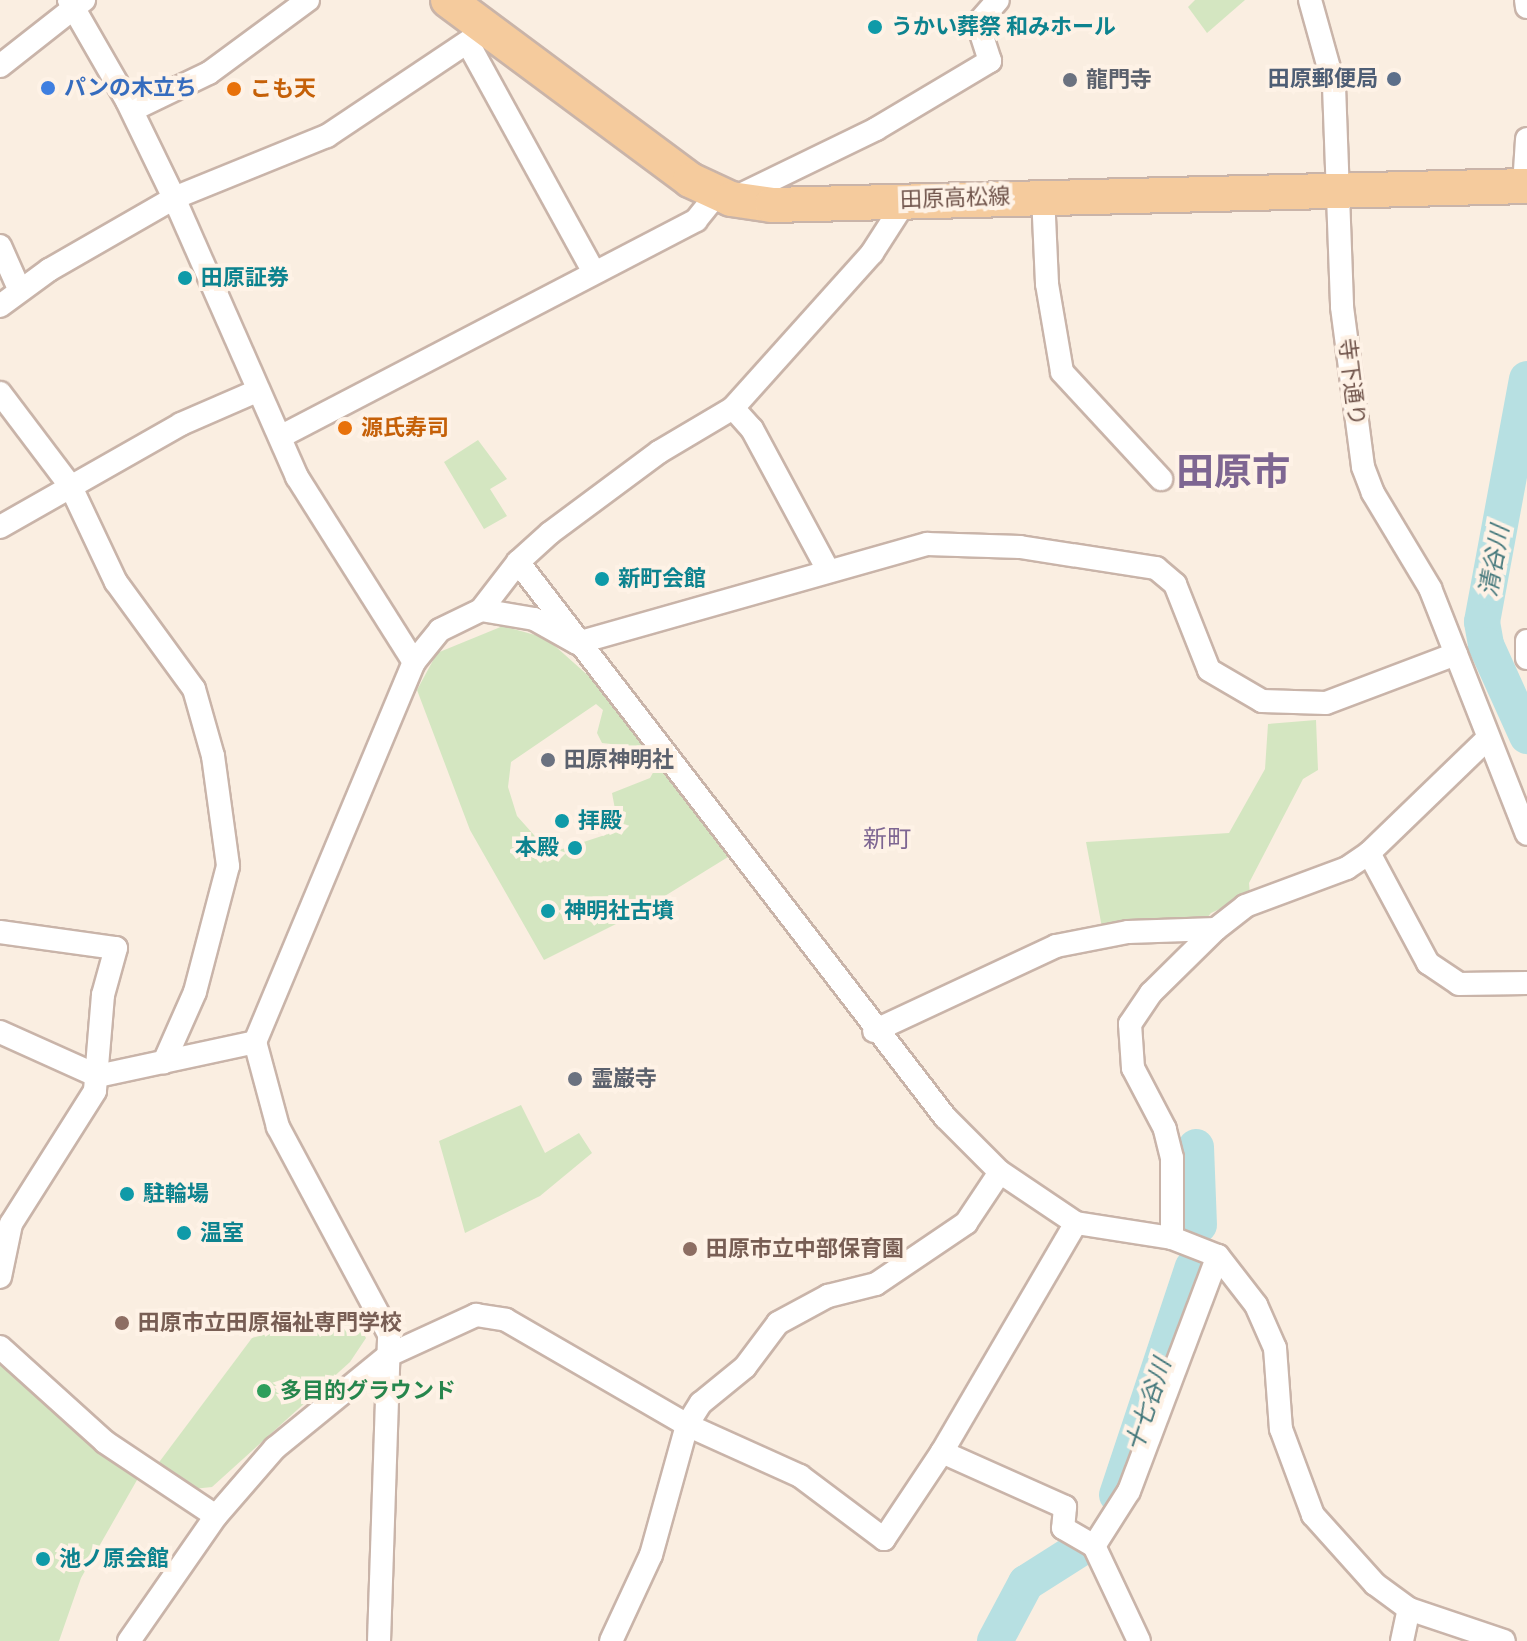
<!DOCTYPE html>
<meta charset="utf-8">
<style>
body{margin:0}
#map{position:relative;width:1527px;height:1641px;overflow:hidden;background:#faeee1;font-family:"Archivo Narrow","Noto Sans JP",sans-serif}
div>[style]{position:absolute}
.green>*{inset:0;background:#d4e6c1}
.river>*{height:36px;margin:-18px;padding:0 18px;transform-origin:18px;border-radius:18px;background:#b7e0e2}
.roads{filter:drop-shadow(2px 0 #c9b4a9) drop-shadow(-2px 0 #c9b4a9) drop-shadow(0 2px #c9b4a9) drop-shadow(0 -2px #c9b4a9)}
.minor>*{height:22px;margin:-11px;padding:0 11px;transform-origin:11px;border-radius:11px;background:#fff}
.primary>*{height:34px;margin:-17px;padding:0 17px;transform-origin:17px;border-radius:17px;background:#f5cb9d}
.dots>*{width:22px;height:22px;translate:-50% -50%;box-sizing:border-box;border:4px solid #fef2e6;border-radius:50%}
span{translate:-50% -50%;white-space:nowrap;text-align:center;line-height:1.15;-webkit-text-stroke:8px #fef2e6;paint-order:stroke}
.culture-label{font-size:22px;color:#0d838f;font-weight:700}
.left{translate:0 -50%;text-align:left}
.right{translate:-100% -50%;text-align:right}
.service-label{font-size:22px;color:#4e5e75;font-weight:700}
.worship-label{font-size:22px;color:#5b616d;font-weight:700}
.shop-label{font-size:22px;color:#366cbe;font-weight:700}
.food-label{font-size:22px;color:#c56008;font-weight:700}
.street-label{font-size:22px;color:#6f534a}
.education-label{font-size:22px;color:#785e54;font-weight:700}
.leisure-label{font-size:22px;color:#27864d;font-weight:700}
.water-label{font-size:24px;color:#43777b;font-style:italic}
.neighbourhood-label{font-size:24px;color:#7e6692}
.town-label{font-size:38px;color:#7e6692;font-weight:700}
</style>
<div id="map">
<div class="green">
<div style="clip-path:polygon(1195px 0,1245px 0,1207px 33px,1188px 7px)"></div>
<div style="clip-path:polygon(478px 440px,507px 479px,490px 489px,507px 516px,484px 529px,444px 462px)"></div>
<div style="clip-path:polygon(evenodd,503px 626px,546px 638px,592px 679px,728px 857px,634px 915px,544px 960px,470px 830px,417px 690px,437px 653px,503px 626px,596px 704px,603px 710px,597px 733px,602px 743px,638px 747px,655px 769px,650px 778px,612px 793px,617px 820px,608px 834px,550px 853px,517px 816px,508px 787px,511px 762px,596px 704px)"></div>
<div style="clip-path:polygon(1316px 720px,1318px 770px,1303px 779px,1249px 883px,1250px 895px,1211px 913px,1202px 924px,1103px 933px,1086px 842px,1229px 833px,1265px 769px,1268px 724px)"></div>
<div style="clip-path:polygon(521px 1105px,545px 1153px,579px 1133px,592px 1153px,540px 1196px,465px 1233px,439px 1141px)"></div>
<div style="clip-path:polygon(350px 1310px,366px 1338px,350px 1362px,212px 1487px,193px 1489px,157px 1465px,252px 1338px)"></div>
<div style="clip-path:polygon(0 1361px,141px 1473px,81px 1578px,59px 1641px,0 1641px)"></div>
</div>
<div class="river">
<div style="left:1527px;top:379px;width:247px;rotate:100.5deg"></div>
<div style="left:1482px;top:622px;width:23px;rotate:80deg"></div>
<div style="left:1486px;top:645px;width:100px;rotate:65.7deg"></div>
<div style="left:1196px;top:1147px;width:78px;rotate:87.8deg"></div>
<div style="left:1117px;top:1495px;width:240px;rotate:-71.6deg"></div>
<div style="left:995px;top:1641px;width:66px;rotate:-61.9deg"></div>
<div style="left:1026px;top:1583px;width:62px;rotate:-32.4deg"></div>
</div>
<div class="roads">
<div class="minor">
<div style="left:69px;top:0;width:116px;rotate:60.1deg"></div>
<div style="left:127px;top:101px;width:108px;rotate:64.1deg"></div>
<div style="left:174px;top:198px;width:305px;rotate:66.2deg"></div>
<div style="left:297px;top:477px;width:219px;rotate:57.7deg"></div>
<div style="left:1310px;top:0;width:89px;rotate:74.4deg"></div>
<div style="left:1334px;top:86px;width:221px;rotate:87.9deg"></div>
<div style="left:1342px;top:307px;width:161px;rotate:82.5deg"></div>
<div style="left:1363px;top:467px;width:28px;rotate:69deg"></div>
<div style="left:1373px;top:493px;width:111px;rotate:59deg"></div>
<div style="left:1430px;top:588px;width:264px;rotate:68.5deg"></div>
<div style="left:1526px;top:0;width:7px;rotate:82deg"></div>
<div style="left:469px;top:45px;width:259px;rotate:61.2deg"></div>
<div style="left:0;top:66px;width:107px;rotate:-38.2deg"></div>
<div style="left:132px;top:110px;width:85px;rotate:-25.7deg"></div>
<div style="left:209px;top:73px;width:123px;rotate:-36.4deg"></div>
<div style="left:1524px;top:186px;width:47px;rotate:-86.3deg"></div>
<div style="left:1043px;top:195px;width:89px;rotate:87.4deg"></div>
<div style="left:1047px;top:284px;width:89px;rotate:80.3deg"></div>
<div style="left:1062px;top:372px;width:146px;rotate:47.2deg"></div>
<div style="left:732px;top:199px;width:160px;rotate:-25.9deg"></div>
<div style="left:876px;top:129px;width:133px;rotate:-30.8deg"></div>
<div style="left:990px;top:61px;width:40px;rotate:-108deg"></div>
<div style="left:978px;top:23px;width:30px;rotate:-49deg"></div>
<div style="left:0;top:246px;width:49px;rotate:66deg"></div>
<div style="left:0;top:306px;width:61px;rotate:-36.3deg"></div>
<div style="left:49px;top:270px;width:144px;rotate:-29.9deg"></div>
<div style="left:174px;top:198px;width:165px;rotate:-22.1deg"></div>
<div style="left:327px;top:136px;width:192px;rotate:-33.8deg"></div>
<div style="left:0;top:393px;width:118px;rotate:52.9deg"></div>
<div style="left:71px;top:487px;width:105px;rotate:64.7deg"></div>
<div style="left:116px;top:582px;width:132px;rotate:53.9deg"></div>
<div style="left:194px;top:689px;width:70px;rotate:74.2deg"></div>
<div style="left:213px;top:756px;width:111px;rotate:82.2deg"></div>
<div style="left:228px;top:866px;width:130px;rotate:104.7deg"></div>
<div style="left:195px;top:992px;width:77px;rotate:113.9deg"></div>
<div style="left:733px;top:408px;width:28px;rotate:48deg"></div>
<div style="left:752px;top:429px;width:160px;rotate:61.7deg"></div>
<div style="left:280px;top:437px;width:469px;rotate:-27.5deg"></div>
<div style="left:696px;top:220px;width:33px;rotate:-51deg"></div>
<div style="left:0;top:527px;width:208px;rotate:-29.6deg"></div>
<div style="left:181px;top:424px;width:83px;rotate:-23.5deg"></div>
<div style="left:518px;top:562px;width:700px;rotate:52.43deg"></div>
<div style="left:945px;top:1117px;width:78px;rotate:45deg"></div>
<div style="left:1000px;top:1172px;width:92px;rotate:33.9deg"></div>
<div style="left:1076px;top:1223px;width:97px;rotate:8.9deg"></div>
<div style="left:1172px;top:1238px;width:49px;rotate:21.4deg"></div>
<div style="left:1218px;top:1256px;width:62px;rotate:52.2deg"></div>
<div style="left:1256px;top:1305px;width:47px;rotate:66.2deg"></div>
<div style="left:1275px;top:1348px;width:81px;rotate:85.8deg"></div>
<div style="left:1281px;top:1429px;width:92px;rotate:69.6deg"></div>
<div style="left:1313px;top:1515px;width:93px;rotate:48.1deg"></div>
<div style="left:1375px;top:1584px;width:42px;rotate:36.3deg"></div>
<div style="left:1409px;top:1609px;width:100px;rotate:18.6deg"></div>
<div style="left:481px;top:610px;width:61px;rotate:-52.4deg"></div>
<div style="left:518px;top:562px;width:43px;rotate:-42.2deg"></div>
<div style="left:550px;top:533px;width:136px;rotate:-36.6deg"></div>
<div style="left:659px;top:452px;width:86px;rotate:-30.7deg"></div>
<div style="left:733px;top:408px;width:208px;rotate:-48.1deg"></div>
<div style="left:872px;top:253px;width:63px;rotate:-57.3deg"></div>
<div style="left:1527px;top:641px;width:17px;rotate:90deg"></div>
<div style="left:1369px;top:853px;width:125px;rotate:61.8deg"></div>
<div style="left:1428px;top:963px;width:37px;rotate:34deg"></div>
<div style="left:1459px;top:984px;width:68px;rotate:-0.8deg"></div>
<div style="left:0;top:932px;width:117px;rotate:7.9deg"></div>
<div style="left:116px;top:948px;width:49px;rotate:105.5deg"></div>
<div style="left:103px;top:995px;width:96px;rotate:94.8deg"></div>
<div style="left:95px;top:1091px;width:157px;rotate:122.3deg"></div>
<div style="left:11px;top:1224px;width:54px;rotate:101.7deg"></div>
<div style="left:874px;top:1031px;width:201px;rotate:-25deg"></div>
<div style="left:1056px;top:946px;width:73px;rotate:-11deg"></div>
<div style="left:1128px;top:932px;width:88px;rotate:-2deg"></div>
<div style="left:0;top:1032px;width:107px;rotate:24.2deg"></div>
<div style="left:98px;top:1076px;width:161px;rotate:-12.2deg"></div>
<div style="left:1172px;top:1238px;width:80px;rotate:-90deg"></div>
<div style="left:1172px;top:1158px;width:30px;rotate:-104deg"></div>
<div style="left:1165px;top:1129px;width:69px;rotate:-117.7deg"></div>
<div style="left:1133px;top:1068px;width:44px;rotate:-93.9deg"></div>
<div style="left:1130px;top:1024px;width:37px;rotate:-56deg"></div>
<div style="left:1151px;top:993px;width:91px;rotate:-44.6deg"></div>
<div style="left:1216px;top:929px;width:37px;rotate:-38deg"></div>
<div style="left:1245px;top:906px;width:109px;rotate:-20.4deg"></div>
<div style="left:1347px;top:868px;width:27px;rotate:-34deg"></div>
<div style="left:1369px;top:853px;width:163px;rotate:-44deg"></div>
<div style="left:0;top:1347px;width:142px;rotate:42.1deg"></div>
<div style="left:105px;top:1442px;width:133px;rotate:33.7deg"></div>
<div style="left:942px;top:1452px;width:135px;rotate:24.1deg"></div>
<div style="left:1065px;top:1507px;width:21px;rotate:95deg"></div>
<div style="left:1063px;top:1528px;width:36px;rotate:30deg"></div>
<div style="left:129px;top:1641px;width:152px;rotate:-55.2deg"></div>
<div style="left:216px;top:1516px;width:90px;rotate:-49.1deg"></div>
<div style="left:275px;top:1448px;width:147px;rotate:-39.2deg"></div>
<div style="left:389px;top:1355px;width:96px;rotate:-24.7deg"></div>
<div style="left:476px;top:1315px;width:30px;rotate:9deg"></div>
<div style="left:506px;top:1320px;width:209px;rotate:30.1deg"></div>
<div style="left:687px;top:1425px;width:124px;rotate:24.3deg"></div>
<div style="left:800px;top:1476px;width:105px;rotate:36.9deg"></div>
<div style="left:884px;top:1539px;width:105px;rotate:-56.3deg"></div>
<div style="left:942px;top:1452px;width:265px;rotate:-59.7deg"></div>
<div style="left:379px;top:1641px;width:307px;rotate:-88.1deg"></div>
<div style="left:389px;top:1334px;width:235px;rotate:-118.2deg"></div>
<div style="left:278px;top:1127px;width:88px;rotate:-105.1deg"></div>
<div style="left:255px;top:1042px;width:412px;rotate:-67.3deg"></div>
<div style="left:414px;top:662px;width:41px;rotate:-50.9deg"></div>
<div style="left:440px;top:630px;width:46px;rotate:-26deg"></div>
<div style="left:481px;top:610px;width:54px;rotate:9.6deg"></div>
<div style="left:534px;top:619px;width:49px;rotate:29.2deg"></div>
<div style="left:577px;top:643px;width:364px;rotate:-15.8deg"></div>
<div style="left:927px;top:544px;width:93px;rotate:1.8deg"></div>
<div style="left:1020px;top:547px;width:138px;rotate:8.8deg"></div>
<div style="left:1156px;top:568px;width:25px;rotate:40deg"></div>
<div style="left:1175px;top:584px;width:92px;rotate:68.4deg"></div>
<div style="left:1209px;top:670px;width:61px;rotate:30.3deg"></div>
<div style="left:1262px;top:701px;width:64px;rotate:1.8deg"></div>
<div style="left:1326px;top:703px;width:139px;rotate:-20.7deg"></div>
<div style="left:611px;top:1641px;width:95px;rotate:-65.1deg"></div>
<div style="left:651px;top:1555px;width:135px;rotate:-74.5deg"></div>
<div style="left:687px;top:1425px;width:26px;rotate:-58deg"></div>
<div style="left:701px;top:1403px;width:57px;rotate:-39.3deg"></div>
<div style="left:745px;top:1367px;width:55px;rotate:-53.1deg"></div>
<div style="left:778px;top:1323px;width:57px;rotate:-28.4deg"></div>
<div style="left:828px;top:1296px;width:49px;rotate:-14deg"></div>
<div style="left:876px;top:1284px;width:109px;rotate:-34.1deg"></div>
<div style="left:966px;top:1223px;width:61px;rotate:-56.3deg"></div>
<div style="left:1139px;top:1641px;width:105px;rotate:-115.3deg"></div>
<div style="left:1094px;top:1546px;width:65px;rotate:-57.5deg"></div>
<div style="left:1129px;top:1491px;width:251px;rotate:-69.3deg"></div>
<div style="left:1402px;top:1641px;width:33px;rotate:-78deg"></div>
</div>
<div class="primary">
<div style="left:448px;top:0;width:302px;rotate:36.6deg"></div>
<div style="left:690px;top:180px;width:45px;rotate:24.9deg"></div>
<div style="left:731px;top:199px;width:41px;rotate:8.3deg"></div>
<div style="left:772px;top:205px;width:755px;rotate:-1.44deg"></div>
</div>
</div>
<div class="dots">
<div style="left:875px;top:27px;background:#0f9aa8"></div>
<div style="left:1394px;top:79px;background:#5c6f8a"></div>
<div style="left:1070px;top:80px;background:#6b7280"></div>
<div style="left:48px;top:88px;background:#3f7fe0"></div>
<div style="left:234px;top:89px;background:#e8710a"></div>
<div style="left:185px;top:278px;background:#0f9aa8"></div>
<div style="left:345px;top:428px;background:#e8710a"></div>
<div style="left:602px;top:579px;background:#0f9aa8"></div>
<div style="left:548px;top:760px;background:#6b7280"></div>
<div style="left:562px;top:821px;background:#0f9aa8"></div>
<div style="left:575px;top:848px;background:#0f9aa8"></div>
<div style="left:548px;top:911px;background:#0f9aa8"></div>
<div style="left:575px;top:1079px;background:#6b7280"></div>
<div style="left:127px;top:1194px;background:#0f9aa8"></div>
<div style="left:184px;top:1233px;background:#0f9aa8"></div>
<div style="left:690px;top:1249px;background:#8d6e63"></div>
<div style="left:122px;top:1323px;background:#8d6e63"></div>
<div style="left:264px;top:1391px;background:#2e9e5b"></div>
<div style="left:43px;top:1559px;background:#0f9aa8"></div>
</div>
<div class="culture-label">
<span class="left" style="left:891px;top:27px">うかい葬祭 和みホール</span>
<span class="left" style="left:201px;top:278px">田原証券</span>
<span class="left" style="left:618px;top:579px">新町会館</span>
<span class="left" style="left:578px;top:821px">拝殿</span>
<span class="right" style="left:559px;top:848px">本殿</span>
<span class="left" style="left:564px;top:911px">神明社古墳</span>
<span class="left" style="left:143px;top:1194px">駐輪場</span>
<span class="left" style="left:200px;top:1233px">温室</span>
<span class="left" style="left:59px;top:1559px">池ノ原会館</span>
</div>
<div class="service-label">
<span class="right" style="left:1378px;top:79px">田原郵便局</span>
</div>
<div class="worship-label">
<span class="left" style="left:1086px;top:80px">龍門寺</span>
<span class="left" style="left:564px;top:760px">田原神明社</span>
<span class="left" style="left:591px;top:1079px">霊巌寺</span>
</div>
<div class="shop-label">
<span class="left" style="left:64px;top:88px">パンの木立ち</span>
</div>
<div class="food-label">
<span class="left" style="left:250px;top:89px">こも天</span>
<span class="left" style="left:361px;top:428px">源氏寿司</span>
</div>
<div class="street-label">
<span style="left:955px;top:198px;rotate:-2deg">田原高松線</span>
<span style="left:1352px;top:382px;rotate:83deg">寺下通り</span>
</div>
<div class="education-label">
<span class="left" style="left:706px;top:1249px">田原市立中部保育園</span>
<span class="left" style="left:138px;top:1323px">田原市立田原福祉専門学校</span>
</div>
<div class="leisure-label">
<span class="left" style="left:280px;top:1391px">多目的グラウンド</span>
</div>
<div class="water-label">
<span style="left:1494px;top:561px;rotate:-80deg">清谷川</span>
<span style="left:1148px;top:1405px;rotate:-72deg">十七谷川</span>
</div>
<div class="neighbourhood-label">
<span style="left:887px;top:839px">新町</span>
</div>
<div class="town-label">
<span style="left:1233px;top:472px">田原市</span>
</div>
</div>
